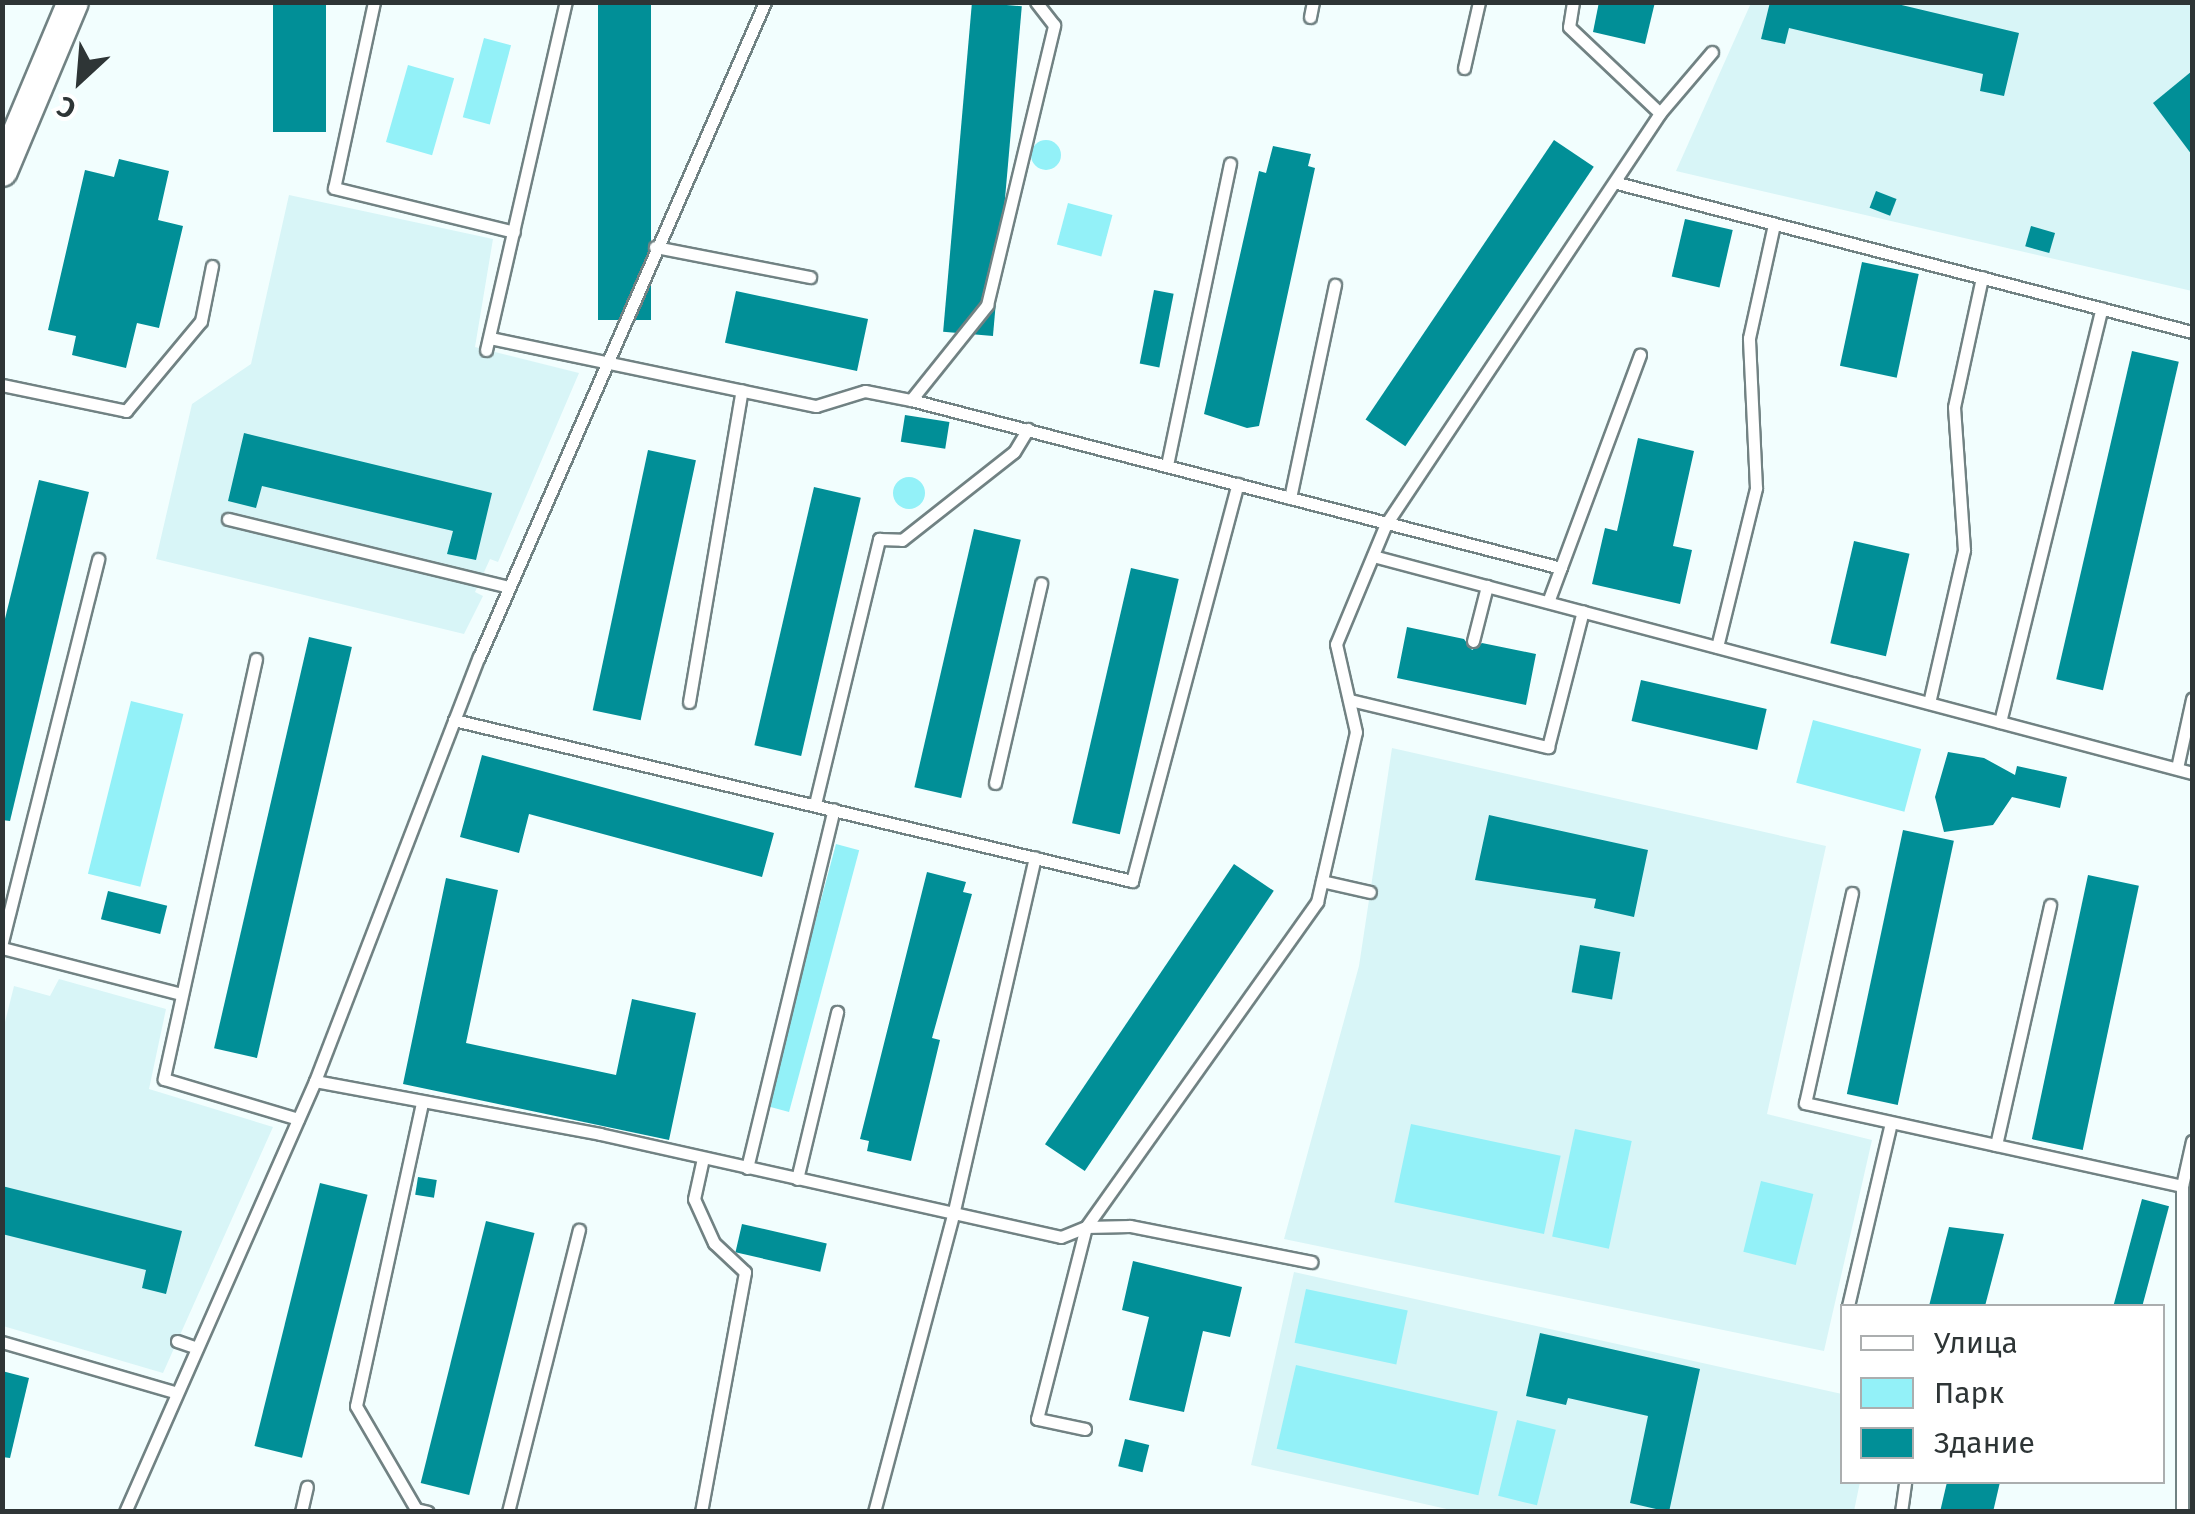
<!DOCTYPE html>
<meta charset="utf-8">
<style>
body{margin:0}
#map{position:relative;width:2195px;height:1514px;overflow:hidden;background:#f2fefe;font-family:"Fira Sans",sans-serif}
div>[style]{position:absolute}
.built>*{inset:0;background:#d8f5f7}
.green>*{inset:0;background:#93f1f8;transform-origin:0 0}
.round{border-radius:50%}
.building>*{inset:0;background:#018f97;transform-origin:0 0}
.roads{filter:drop-shadow(2px 0 #718283) drop-shadow(-2px 0 #718283) drop-shadow(0 2px #718283) drop-shadow(0 -2px #718283)}
.service>*{height:11px;margin:-5.5px;padding:0 5.5px;transform-origin:5.5px;border-radius:5.5px;background:#fff}
.secondary>*{height:30px;margin:-15px;padding:0 15px;transform-origin:15px;border-radius:15px;background:#fff}
span{translate:-50% -50%;white-space:nowrap;text-align:center;line-height:1.15;-webkit-text-stroke:9px #fff;paint-order:stroke}
.frame{position:absolute;inset:0;border:5px solid #2e3536;pointer-events:none}
.legend{position:absolute;left:1840px;top:1304px;width:325px;height:180px;box-sizing:border-box;background:#fff;border:2px solid #abaeaf;margin:0;padding:12px 18px;list-style:none;font-size:30px;color:#2e3536}
.legend li{display:flex;align-items:center;gap:20px;height:50px}
.legend b{width:50px;border:2px solid #abaeaf}
.north{position:absolute;left:30px;top:30px;width:100px;height:100px;-webkit-text-stroke:8px #fff;paint-order:stroke;rotate:206deg;font-size:28px;font-weight:700;line-height:40px;text-align:center;color:#2e3536}
.north::after{content:'';display:block;margin:auto;width:35px;height:45px;background:#2e3536;clip-path:polygon(50% 0,100% 100%,50% 72%,0 100%)}
</style>
<div id="map">
<div class="built">
<div style="clip-path:polygon(1751px 3px,2192px 3px,2192px 291px,1676px 171px)"></div>
<div style="clip-path:polygon(289px 195px,493px 239px,475px 347px,579px 373px,498px 562px,490px 559px,475px 592px,483px 596px,464px 634px,156px 559px,192px 404px,251px 364px)"></div>
<div style="clip-path:polygon(1392px 748px,1826px 846px,1767px 1114px,1872px 1140px,1824px 1351px,1284px 1239px,1359px 966px)"></div>
<div style="clip-path:polygon(59px 979px,166px 1009px,149px 1089px,273px 1127px,163px 1373px,3px 1326px,2px 1034px,14px 986px,50px 996px)"></div>
<div style="clip-path:polygon(1294px 1272px,1842px 1394px,1842px 1482px,1860px 1482px,1854px 1511px,1460px 1512px,1251px 1465px)"></div>
</div>
<div class="green">
<div style="left:484px;top:38px;width:28px;height:82px;rotate:15deg"></div>
<div style="left:408px;top:65px;width:48px;height:80px;rotate:16deg"></div>
<div class="round" style="left:1031px;top:140px;width:30px;height:30px"></div>
<div style="left:1068px;top:203px;width:46px;height:43px;rotate:15deg"></div>
<div class="round" style="left:893px;top:477px;width:32px;height:32px"></div>
<div style="left:131px;top:701px;width:54px;height:178px;rotate:14deg"></div>
<div style="left:1813px;top:720px;width:112px;height:65px;rotate:15deg"></div>
<div style="left:836px;top:844px;width:24px;height:271px;rotate:15deg"></div>
<div style="left:1411px;top:1124px;width:153px;height:80px;rotate:12deg"></div>
<div style="left:1575px;top:1129px;width:58px;height:110px;rotate:12deg"></div>
<div style="left:1761px;top:1181px;width:54px;height:73px;rotate:14deg"></div>
<div style="left:1306px;top:1289px;width:104px;height:55px;rotate:12deg"></div>
<div style="left:1296px;top:1365px;width:207px;height:86px;rotate:13deg"></div>
<div style="left:1517px;top:1420px;width:40px;height:78px;rotate:14deg"></div>
</div>
<div class="building">
<div style="left:273px;top:2px;width:53px;height:130px"></div>
<div style="left:598px;top:2px;width:53px;height:318px"></div>
<div style="left:972px;top:2px;width:50px;height:331px;rotate:5deg"></div>
<div style="clip-path:polygon(1599px 2px,1655px 2px,1645px 44px,1593px 32px)"></div>
<div style="clip-path:polygon(1770px 2px,1889px 2px,2019px 33px,2004px 96px,1980px 91px,1983px 74px,1789px 28px,1785px 44px,1761px 39px)"></div>
<div style="clip-path:polygon(2192px 71px,2192px 155px,2153px 103px)"></div>
<div style="left:1554px;top:140px;width:48px;height:337px;rotate:34deg"></div>
<div style="clip-path:polygon(1273px 146px,1311px 154px,1308px 166px,1315px 168px,1259px 426px,1247px 428px,1204px 414px,1259px 171px,1266px 173px)"></div>
<div style="clip-path:polygon(119px 159px,169px 171px,158px 220px,183px 226px,159px 328px,137px 323px,126px 368px,72px 355px,76px 336px,48px 330px,85px 170px,114px 177px)"></div>
<div style="left:1876px;top:191px;width:22px;height:18px;rotate:21deg"></div>
<div style="left:1685px;top:219px;width:49px;height:59px;rotate:13deg"></div>
<div style="left:2031px;top:226px;width:25px;height:21px;rotate:16deg"></div>
<div style="left:1862px;top:262px;width:58px;height:106px;rotate:12deg"></div>
<div style="left:1154px;top:290px;width:20px;height:75px;rotate:11deg"></div>
<div style="left:736px;top:291px;width:135px;height:53px;rotate:12deg"></div>
<div style="left:2132px;top:351px;width:48px;height:337px;rotate:13deg"></div>
<div style="left:905px;top:415px;width:45px;height:27px;rotate:9deg"></div>
<div style="clip-path:polygon(244px 433px,492px 493px,476px 560px,447px 554px,453px 531px,262px 486px,256px 508px,228px 501px)"></div>
<div style="clip-path:polygon(1638px 438px,1694px 451px,1673px 546px,1692px 550px,1680px 604px,1592px 584px,1605px 528px,1617px 531px)"></div>
<div style="left:648px;top:450px;width:49px;height:266px;rotate:12deg"></div>
<div style="clip-path:polygon(39px 480px,89px 492px,10px 821px,2px 820px,2px 631px)"></div>
<div style="left:814px;top:487px;width:48px;height:265px;rotate:13deg"></div>
<div style="left:974px;top:529px;width:48px;height:265px;rotate:13deg"></div>
<div style="left:1854px;top:541px;width:57px;height:105px;rotate:13deg"></div>
<div style="left:1131px;top:568px;width:49px;height:262px;rotate:13deg"></div>
<div style="clip-path:polygon(1407px 627px,1464px 639px,1472px 650px,1482px 643px,1536px 654px,1526px 705px,1397px 678px)"></div>
<div style="left:309px;top:637px;width:44px;height:422px;rotate:13deg"></div>
<div style="left:1641px;top:680px;width:129px;height:42px;rotate:13deg"></div>
<div style="clip-path:polygon(1948px 752px,1984px 758px,2015px 775px,2017px 766px,2067px 777px,2060px 808px,2012px 797px,1993px 825px,1944px 832px,1935px 797px)"></div>
<div style="clip-path:polygon(482px 755px,774px 833px,762px 877px,529px 814px,519px 853px,460px 837px)"></div>
<div style="clip-path:polygon(1489px 815px,1648px 850px,1634px 917px,1594px 908px,1596px 899px,1475px 880px)"></div>
<div style="left:1903px;top:830px;width:52px;height:270px;rotate:12deg"></div>
<div style="left:1234px;top:864px;width:48px;height:338px;rotate:34deg"></div>
<div style="clip-path:polygon(927px 872px,966px 882px,963px 892px,972px 894px,932px 1038px,940px 1040px,911px 1161px,867px 1151px,869px 1141px,860px 1139px)"></div>
<div style="left:2088px;top:875px;width:52px;height:270px;rotate:12deg"></div>
<div style="clip-path:polygon(446px 878px,498px 890px,466px 1043px,616px 1075px,632px 999px,696px 1013px,669px 1140px,403px 1084px)"></div>
<div style="left:108px;top:891px;width:61px;height:29px;rotate:14deg"></div>
<div style="left:1580px;top:945px;width:41px;height:48px;rotate:10deg"></div>
<div style="left:418px;top:1177px;width:19px;height:18px;rotate:9deg"></div>
<div style="left:320px;top:1183px;width:49px;height:271px;rotate:14deg"></div>
<div style="clip-path:polygon(2px 1186px,182px 1231px,166px 1294px,142px 1288px,146px 1270px,2px 1234px)"></div>
<div style="left:2142px;top:1199px;width:28px;height:111px;rotate:15deg"></div>
<div style="left:486px;top:1221px;width:50px;height:270px;rotate:14deg"></div>
<div style="left:742px;top:1224px;width:87px;height:29px;rotate:13deg"></div>
<div style="clip-path:polygon(1949px 1227px,2004px 1234px,1985px 1306px,1929px 1306px)"></div>
<div style="clip-path:polygon(1133px 1261px,1242px 1287px,1230px 1337px,1203px 1331px,1184px 1412px,1129px 1400px,1149px 1317px,1122px 1310px)"></div>
<div style="clip-path:polygon(1540px 1333px,1700px 1369px,1669px 1512px,1630px 1503px,1648px 1416px,1568px 1398px,1566px 1405px,1526px 1396px)"></div>
<div style="clip-path:polygon(2px 1371px,29px 1378px,10px 1458px,2px 1457px)"></div>
<div style="left:1125px;top:1439px;width:25px;height:28px;rotate:14deg"></div>
<div style="clip-path:polygon(1947px 1482px,2000px 1482px,1993px 1512px,1940px 1512px)"></div>
</div>
<div class="roads">
<div class="service">
<div style="left:374px;top:2px;width:190px;rotate:102.1deg"></div>
<div style="left:334px;top:188px;width:185px;rotate:13.7deg"></div>
<div style="left:1573px;top:2px;width:25px;rotate:99deg"></div>
<div style="left:1569px;top:27px;width:125px;rotate:43.4deg"></div>
<div style="left:1310px;top:17px;width:15px;rotate:-79deg"></div>
<div style="left:1464px;top:68px;width:68px;rotate:-77.2deg"></div>
<div style="left:1617px;top:183px;width:594px;rotate:14.53deg"></div>
<div style="left:655px;top:247px;width:158px;rotate:11deg"></div>
<div style="left:490px;top:338px;width:333px;rotate:11.8deg"></div>
<div style="left:816px;top:406px;width:51px;rotate:-17deg"></div>
<div style="left:865px;top:391px;width:47px;rotate:11.1deg"></div>
<div style="left:911px;top:400px;width:671px;rotate:14.49deg"></div>
<div style="left:486px;top:350px;width:357px;rotate:-77.1deg"></div>
<div style="left:2px;top:385px;width:127px;rotate:11.8deg"></div>
<div style="left:126px;top:411px;width:117px;rotate:-50.2deg"></div>
<div style="left:201px;top:321px;width:56px;rotate:-78.7deg"></div>
<div style="left:911px;top:400px;width:122px;rotate:-51.3deg"></div>
<div style="left:987px;top:305px;width:288px;rotate:-76.5deg"></div>
<div style="left:1054px;top:25px;width:29px;rotate:-128deg"></div>
<div style="left:1167px;top:465px;width:308px;rotate:-78.2deg"></div>
<div style="left:1290px;top:498px;width:218px;rotate:-78.1deg"></div>
<div style="left:228px;top:519px;width:289px;rotate:13.6deg"></div>
<div style="left:1373px;top:556px;width:847px;rotate:14.84deg"></div>
<div style="left:1548px;top:602px;width:264px;rotate:-69.6deg"></div>
<div style="left:1473px;top:641px;width:57px;rotate:-75.7deg"></div>
<div style="left:1717px;top:647px;width:164px;rotate:-76.2deg"></div>
<div style="left:1756px;top:488px;width:150px;rotate:-92.7deg"></div>
<div style="left:1749px;top:338px;width:117px;rotate:-77.6deg"></div>
<div style="left:256px;top:659px;width:430px;rotate:102.4deg"></div>
<div style="left:164px;top:1079px;width:140px;rotate:16.6deg"></div>
<div style="left:1350px;top:700px;width:204px;rotate:13.4deg"></div>
<div style="left:1548px;top:747px;width:140px;rotate:-75.6deg"></div>
<div style="left:689px;top:702px;width:316px;rotate:-80.4deg"></div>
<div style="left:1929px;top:703px;width:157px;rotate:-77.1deg"></div>
<div style="left:1964px;top:550px;width:143px;rotate:-94deg"></div>
<div style="left:1954px;top:407px;width:133px;rotate:-77.8deg"></div>
<div style="left:454px;top:720px;width:697px;rotate:13.36deg"></div>
<div style="left:1132px;top:881px;width:411px;rotate:-75.1deg"></div>
<div style="left:2000px;top:722px;width:426px;rotate:-76.2deg"></div>
<div style="left:2177px;top:768px;width:71px;rotate:-77.7deg"></div>
<div style="left:995px;top:783px;width:205px;rotate:-77deg"></div>
<div style="left:815px;top:804px;width:273px;rotate:-76.4deg"></div>
<div style="left:879px;top:539px;width:23px;rotate:2deg"></div>
<div style="left:902px;top:540px;width:142px;rotate:-38.2deg"></div>
<div style="left:1014px;top:452px;width:27px;rotate:-59deg"></div>
<div style="left:1322px;top:881px;width:49px;rotate:12.9deg"></div>
<div style="left:1852px;top:893px;width:215px;rotate:102.6deg"></div>
<div style="left:1805px;top:1103px;width:386px;rotate:12.4deg"></div>
<div style="left:2px;top:942px;width:395px;rotate:-75.9deg"></div>
<div style="left:2px;top:948px;width:185px;rotate:14.4deg"></div>
<div style="left:315px;top:1081px;width:290px;rotate:10.5deg"></div>
<div style="left:600px;top:1134px;width:472px;rotate:12.6deg"></div>
<div style="left:1061px;top:1237px;width:27px;rotate:-22deg"></div>
<div style="left:1086px;top:1227px;width:399px;rotate:-54.6deg"></div>
<div style="left:1317px;top:902px;width:174px;rotate:-77.1deg"></div>
<div style="left:1356px;top:732px;width:90px;rotate:-102.8deg"></div>
<div style="left:1336px;top:644px;width:130px;rotate:-67.4deg"></div>
<div style="left:1386px;top:524px;width:494px;rotate:-56.3deg"></div>
<div style="left:1660px;top:113px;width:80px;rotate:-49.6deg"></div>
<div style="left:422px;top:1103px;width:310px;rotate:102.3deg"></div>
<div style="left:356px;top:1406px;width:119px;rotate:59.8deg"></div>
<div style="left:416px;top:1509px;width:12px;rotate:14deg"></div>
<div style="left:1996px;top:1145px;width:246px;rotate:-77.3deg"></div>
<div style="left:747px;top:1168px;width:369px;rotate:-76.4deg"></div>
<div style="left:797px;top:1179px;width:172px;rotate:-76.5deg"></div>
<div style="left:1848px;top:1306px;width:188px;rotate:-76.8deg"></div>
<div style="left:177px;top:1341px;width:21px;rotate:19deg"></div>
<div style="left:2px;top:1342px;width:182px;rotate:16.2deg"></div>
<div style="left:1085px;top:1429px;width:49px;rotate:-168.2deg"></div>
<div style="left:1037px;top:1419px;width:198px;rotate:-75.7deg"></div>
<div style="left:1086px;top:1227px;width:44px;rotate:-1.3deg"></div>
<div style="left:1130px;top:1226px;width:185px;rotate:11.2deg"></div>
<div style="left:125px;top:1512px;width:471px;rotate:-66.2deg"></div>
<div style="left:315px;top:1081px;width:455px;rotate:-68.9deg"></div>
<div style="left:479px;top:657px;width:715px;rotate:-66.41deg"></div>
<div style="left:301px;top:1512px;width:26px;rotate:-77deg"></div>
<div style="left:508px;top:1512px;width:291px;rotate:-75.9deg"></div>
<div style="left:701px;top:1512px;width:244px;rotate:-79.6deg"></div>
<div style="left:745px;top:1272px;width:42px;rotate:-136.9deg"></div>
<div style="left:714px;top:1243px;width:48px;rotate:-114.4deg"></div>
<div style="left:694px;top:1199px;width:42px;rotate:-77.6deg"></div>
<div style="left:874px;top:1512px;width:307px;rotate:-75.1deg"></div>
<div style="left:953px;top:1215px;width:367px;rotate:-77.1deg"></div>
<div style="left:1901px;top:1512px;width:30px;rotate:-82deg"></div>
<div style="left:2182px;top:1512px;width:326px;rotate:-90deg"></div>
<div style="left:2182px;top:1186px;width:46px;rotate:-77.5deg"></div>
</div>
<div class="secondary">
<div style="left:2px;top:171px;width:183px;rotate:-67.2deg"></div>
</div>
</div>
<div class="frame"></div>
<ul class="legend">
<li><b style="height:12px;background:#fff"></b>Улица</li>
<li><b style="height:28px;background:#93f1f8"></b>Парк</li>
<li><b style="height:28px;background:#018f97"></b>Здание</li>
</ul>
<div class="north">С</div>
</div>
